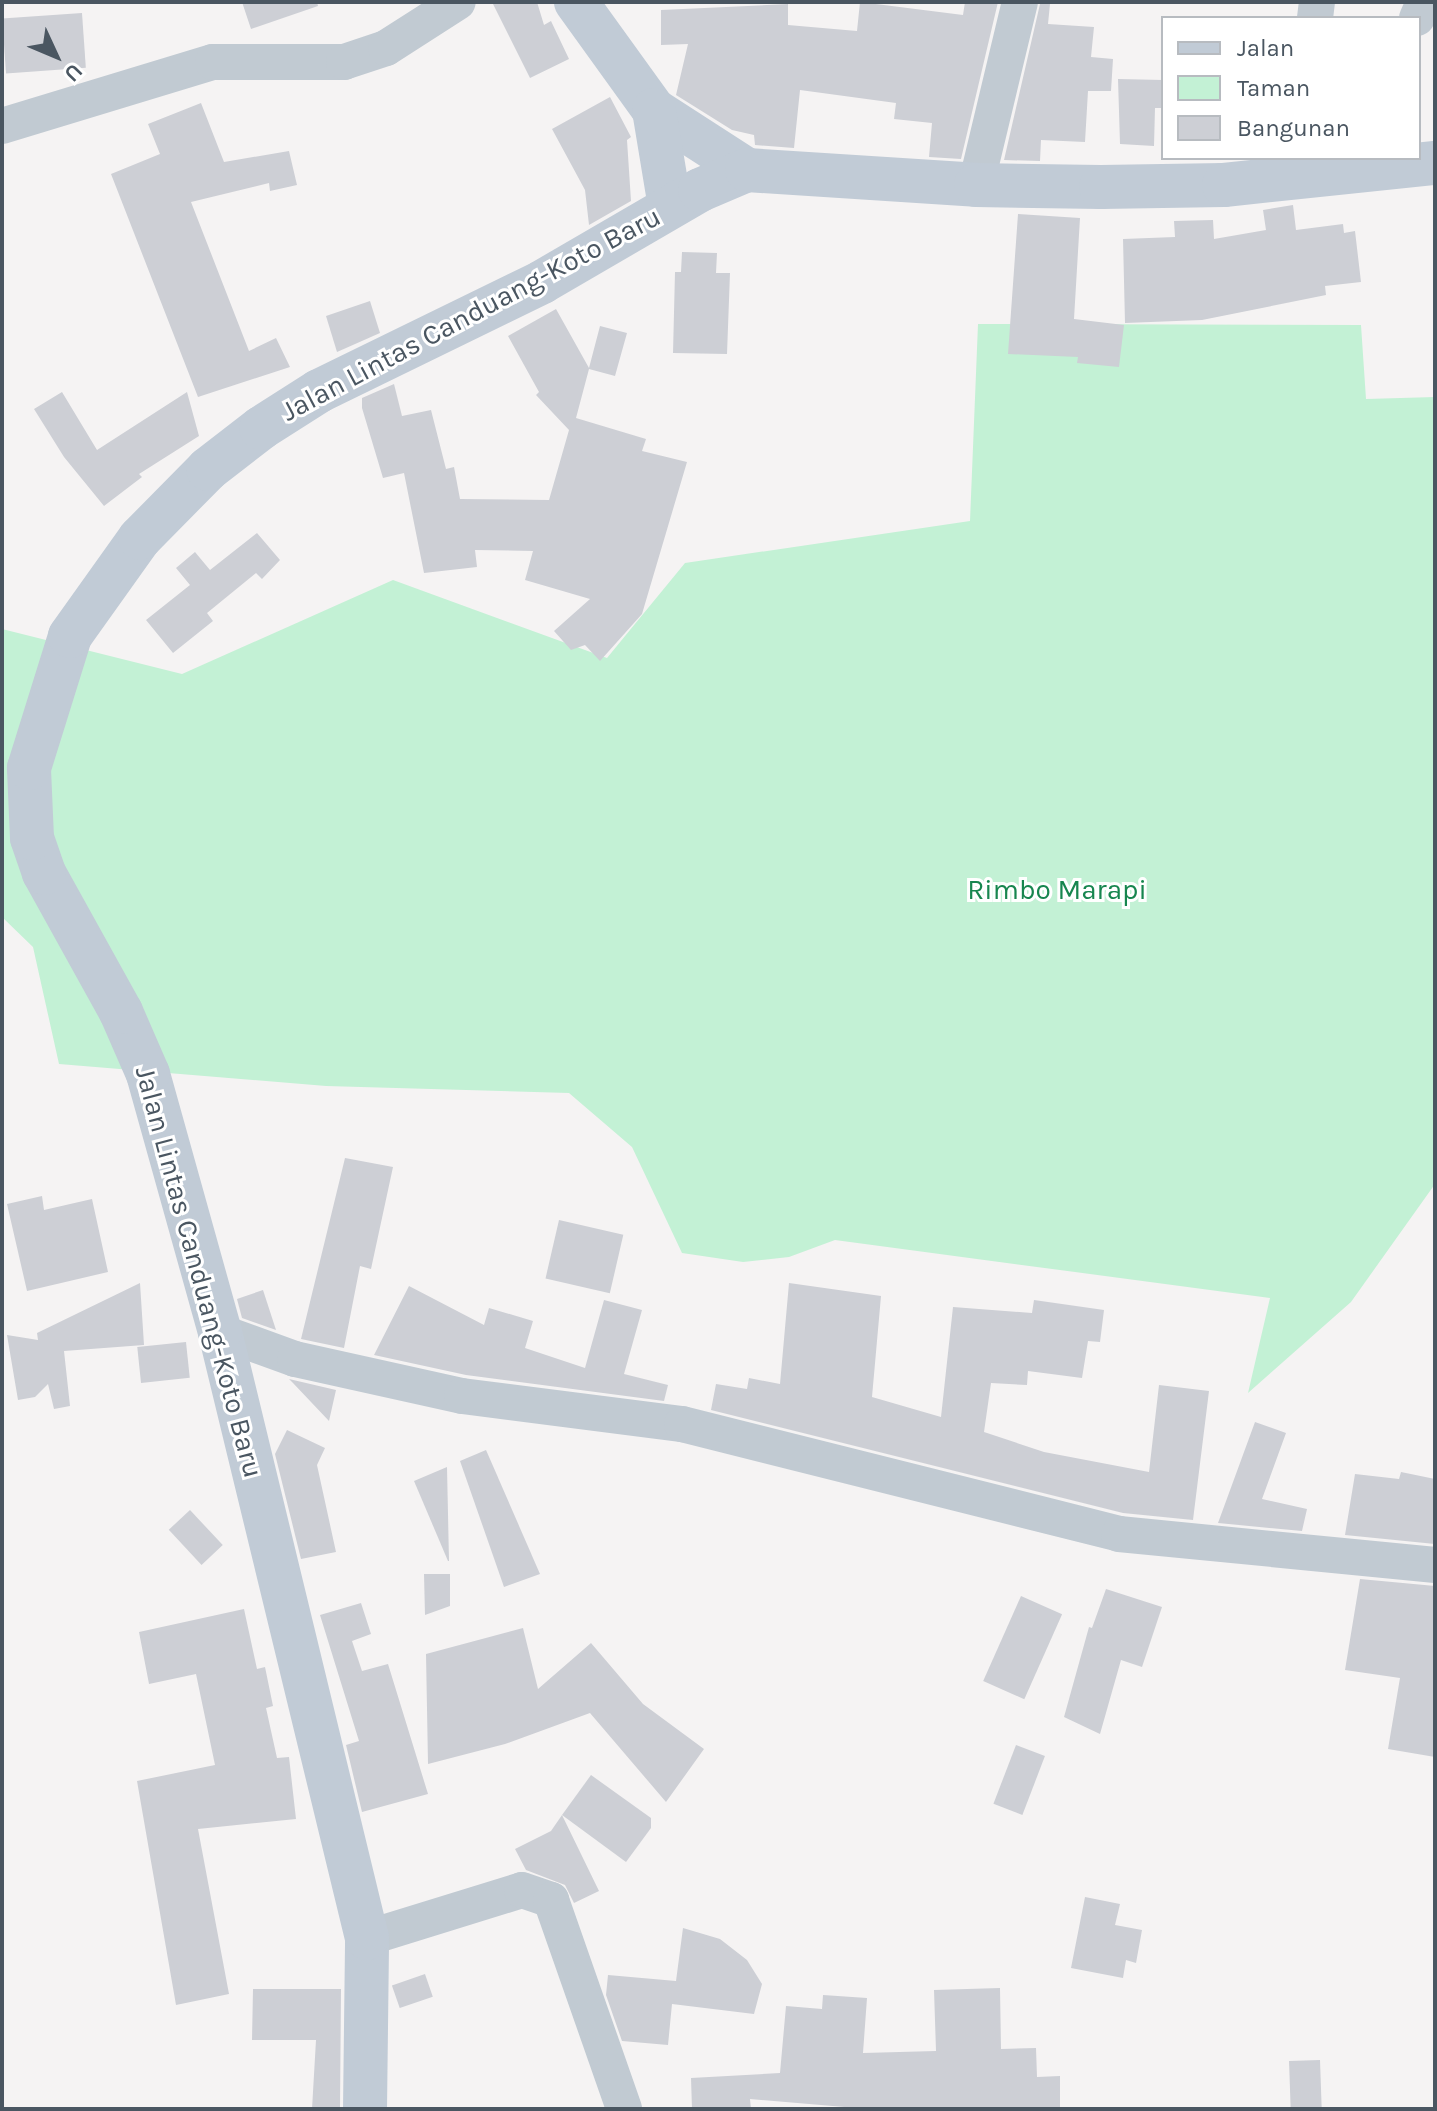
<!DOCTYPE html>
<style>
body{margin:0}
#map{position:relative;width:1437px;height:2111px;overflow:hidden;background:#f5f3f3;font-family:Karla,sans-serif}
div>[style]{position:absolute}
.green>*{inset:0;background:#c3f1d5}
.building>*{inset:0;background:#cdcfd5;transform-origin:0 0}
.street>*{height:36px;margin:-18px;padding:0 18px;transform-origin:18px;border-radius:18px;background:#c1cad2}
.secondary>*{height:44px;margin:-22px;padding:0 22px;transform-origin:22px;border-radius:22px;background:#c1cbd6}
span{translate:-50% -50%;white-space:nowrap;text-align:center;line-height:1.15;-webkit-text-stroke:6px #fff;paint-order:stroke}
.street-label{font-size:28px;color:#4a5661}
.park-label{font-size:28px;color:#17864f}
.frame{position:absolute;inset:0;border:4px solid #4a5661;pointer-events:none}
.legend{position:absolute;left:1161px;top:16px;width:260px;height:144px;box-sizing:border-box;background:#fff;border:2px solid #b7bbc0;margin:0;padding:10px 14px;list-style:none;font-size:24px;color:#4a5661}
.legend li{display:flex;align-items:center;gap:16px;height:40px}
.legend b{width:40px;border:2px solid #b7bbc0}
.north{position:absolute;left:16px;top:16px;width:80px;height:80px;-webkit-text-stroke:6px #fff;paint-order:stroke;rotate:134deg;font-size:22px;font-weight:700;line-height:32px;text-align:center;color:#4a5661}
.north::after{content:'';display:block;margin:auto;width:28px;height:36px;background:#4a5661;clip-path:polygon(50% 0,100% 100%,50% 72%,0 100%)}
</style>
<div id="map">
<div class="green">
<div style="clip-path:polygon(978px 324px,1361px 325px,1366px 399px,1435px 397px,1435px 1184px,1351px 1302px,1248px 1393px,1270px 1298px,835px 1240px,789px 1257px,743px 1262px,682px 1253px,632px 1147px,569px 1093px,326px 1086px,59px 1064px,33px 947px,2px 917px,2px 629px,182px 674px,393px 580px,607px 658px,685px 563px,970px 521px)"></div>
</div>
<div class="building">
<div style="clip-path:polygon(242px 2px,317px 2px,318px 6px,251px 29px)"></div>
<div style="clip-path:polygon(492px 2px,537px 2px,544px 25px,551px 21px,569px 59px,530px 78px)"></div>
<div style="clip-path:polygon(860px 2px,963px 15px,965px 2px,998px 2px,961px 159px,929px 157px,932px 123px,894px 119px,896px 103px,800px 90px,794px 148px,755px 145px,754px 135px,732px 130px,676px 95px,688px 44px,661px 45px,661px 10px,788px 4px,788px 25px,857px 31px)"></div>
<div style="clip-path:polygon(1040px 4px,1050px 4px,1048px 24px,1094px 27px,1091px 57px,1113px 59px,1111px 91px,1088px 91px,1085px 142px,1041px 140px,1040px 161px,1004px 160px)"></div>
<div style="left:82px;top:13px;width:55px;height:80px;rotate:86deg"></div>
<div style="clip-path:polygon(1118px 79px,1163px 80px,1163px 108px,1155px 108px,1154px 146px,1120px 144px)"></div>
<div style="clip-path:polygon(610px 97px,631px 137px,627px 140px,631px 201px,589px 225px,585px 190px,552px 129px)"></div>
<div style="clip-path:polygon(201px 103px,224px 162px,289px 151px,297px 185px,270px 191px,269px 183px,191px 202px,249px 351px,276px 338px,290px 367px,198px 397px,111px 174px,160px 154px,148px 124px)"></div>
<div style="clip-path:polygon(1293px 205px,1296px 230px,1343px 224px,1344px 233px,1355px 231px,1361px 282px,1325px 286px,1326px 295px,1202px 320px,1125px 323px,1123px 239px,1175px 237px,1174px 221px,1213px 220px,1214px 239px,1266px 230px,1263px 210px)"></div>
<div style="clip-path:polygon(1018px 214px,1080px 218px,1074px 319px,1124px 325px,1119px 367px,1077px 363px,1078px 357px,1008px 354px)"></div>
<div style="clip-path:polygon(682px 252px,717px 253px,716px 273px,730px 273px,727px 354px,673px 353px,675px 272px,681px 272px)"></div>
<div style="clip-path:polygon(370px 301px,380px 333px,337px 352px,326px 316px)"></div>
<div style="clip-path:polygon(556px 309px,589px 368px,600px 326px,627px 333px,615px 376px,589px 369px,576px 418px,646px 439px,642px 451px,687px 462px,642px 614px,600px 661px,585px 645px,571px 650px,554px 631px,590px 599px,525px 580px,533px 551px,475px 550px,477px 567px,424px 573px,404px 473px,383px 478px,362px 408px,362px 398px,394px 384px,402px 416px,431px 410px,446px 469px,454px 467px,460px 499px,549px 500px,569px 430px,536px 395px,539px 392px,508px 336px)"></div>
<div style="clip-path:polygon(62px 392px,97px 450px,187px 392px,199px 436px,139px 474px,142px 477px,104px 506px,64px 457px,34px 409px)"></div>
<div style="clip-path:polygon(257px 533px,280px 560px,262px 579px,256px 573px,207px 613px,213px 621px,173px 653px,146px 620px,190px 585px,176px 568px,195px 552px,210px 570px)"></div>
<div style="clip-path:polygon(345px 1158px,393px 1167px,371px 1269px,360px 1266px,344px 1348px,301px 1339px)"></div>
<div style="clip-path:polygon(42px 1196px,44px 1210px,92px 1199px,108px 1272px,27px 1291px,7px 1204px)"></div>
<div style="left:559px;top:1220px;width:66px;height:60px;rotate:13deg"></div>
<div style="clip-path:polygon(140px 1283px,144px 1345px,64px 1351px,70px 1406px,54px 1409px,48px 1384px,35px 1397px,18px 1400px,7px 1335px,38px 1340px,37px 1333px)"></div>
<div style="clip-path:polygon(789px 1283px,881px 1296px,872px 1397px,941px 1417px,953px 1307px,1032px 1313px,1034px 1300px,1104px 1310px,1100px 1342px,1088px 1341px,1082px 1378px,1028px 1371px,1027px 1385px,991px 1383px,984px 1432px,1044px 1452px,1149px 1472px,1159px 1385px,1209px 1391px,1193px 1520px,1123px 1513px,711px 1410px,716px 1384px,747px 1389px,749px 1378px,780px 1384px)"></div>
<div style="clip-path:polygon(409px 1286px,484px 1325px,489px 1308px,533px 1321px,525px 1348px,585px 1368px,604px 1300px,642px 1310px,624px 1374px,668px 1385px,664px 1401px,466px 1375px,374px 1355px)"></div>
<div style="clip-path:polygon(263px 1290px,276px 1330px,242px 1318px,237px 1299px)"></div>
<div style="left:186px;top:1342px;width:36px;height:49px;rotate:84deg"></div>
<div style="clip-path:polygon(289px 1379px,336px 1390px,329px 1421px,293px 1383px)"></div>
<div style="clip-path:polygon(1255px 1422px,1286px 1433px,1262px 1499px,1307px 1509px,1302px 1531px,1218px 1523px)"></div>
<div style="clip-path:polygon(287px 1430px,325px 1448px,317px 1465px,336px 1552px,301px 1559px,275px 1454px)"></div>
<div style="clip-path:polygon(486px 1450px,540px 1574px,504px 1587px,460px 1461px)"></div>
<div style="clip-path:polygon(447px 1467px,449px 1561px,448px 1561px,414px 1481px)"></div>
<div style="clip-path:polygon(1401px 1472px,1435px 1479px,1435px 1544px,1345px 1535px,1355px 1474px,1399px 1479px)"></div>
<div style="left:190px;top:1510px;width:48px;height:29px;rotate:47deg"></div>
<div style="clip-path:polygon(424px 1574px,450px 1574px,450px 1606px,425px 1615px)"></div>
<div style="clip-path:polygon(1360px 1579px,1435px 1586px,1435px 1757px,1388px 1749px,1400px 1678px,1345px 1670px)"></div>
<div style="clip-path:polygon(1106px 1589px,1162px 1607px,1142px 1667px,1121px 1660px,1100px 1734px,1064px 1717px,1089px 1627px,1092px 1628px)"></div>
<div style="left:1021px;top:1596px;width:45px;height:93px;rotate:24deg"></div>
<div style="clip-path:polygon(361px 1603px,371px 1634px,352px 1641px,362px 1671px,388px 1664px,428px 1794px,362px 1812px,346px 1745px,359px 1741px,320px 1615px)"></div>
<div style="clip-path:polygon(244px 1609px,257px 1669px,265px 1667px,273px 1706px,266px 1708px,277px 1758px,289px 1757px,296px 1819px,198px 1829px,229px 1994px,176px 2005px,137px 1781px,215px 1765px,196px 1674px,149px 1684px,139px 1632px)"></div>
<div style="clip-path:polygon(523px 1628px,538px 1689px,591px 1643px,643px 1704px,704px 1749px,666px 1802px,590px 1713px,505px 1744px,428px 1764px,426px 1654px)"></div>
<div style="left:1016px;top:1745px;width:31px;height:63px;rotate:21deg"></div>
<div style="clip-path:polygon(591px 1775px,651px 1818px,651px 1828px,626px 1862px,562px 1815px)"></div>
<div style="clip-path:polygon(562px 1815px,599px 1891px,574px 1903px,565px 1885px,526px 1870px,515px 1849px,551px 1831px)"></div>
<div style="clip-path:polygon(1085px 1897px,1120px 1904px,1115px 1925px,1142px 1930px,1136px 1963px,1126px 1960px,1123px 1978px,1071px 1968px)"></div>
<div style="clip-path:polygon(683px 1928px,720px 1939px,747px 1960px,762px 1984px,754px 2014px,672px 2004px,668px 2045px,622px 2041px,606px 1995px,608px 1975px,676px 1981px)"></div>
<div style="left:425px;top:1974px;width:24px;height:35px;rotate:71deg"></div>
<div style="clip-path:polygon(1000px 1988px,1001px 2049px,1036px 2048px,1037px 2077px,1060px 2076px,1060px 2109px,868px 2109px,750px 2099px,751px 2109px,692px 2109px,691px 2078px,780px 2073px,786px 2006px,822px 2009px,823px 1995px,867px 1998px,863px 2053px,936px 2051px,934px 1990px)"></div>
<div style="clip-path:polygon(253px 1989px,341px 1989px,340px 2109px,312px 2109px,316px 2040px,252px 2040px)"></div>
<div style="left:1320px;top:2060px;width:49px;height:31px;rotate:88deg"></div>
</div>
<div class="street">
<div style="left:1315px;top:18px;width:16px;rotate:-83deg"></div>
<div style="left:1417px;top:18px;width:17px;rotate:-66deg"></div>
<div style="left:2px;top:126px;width:220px;rotate:-16.9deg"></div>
<div style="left:213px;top:62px;width:131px"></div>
<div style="left:344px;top:62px;width:44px;rotate:-18.4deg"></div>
<div style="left:386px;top:48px;width:85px;rotate:-32.6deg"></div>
<div style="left:976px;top:185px;width:188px;rotate:-76.5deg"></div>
<div style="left:220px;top:1332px;width:80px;rotate:19.8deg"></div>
<div style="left:295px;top:1359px;width:171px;rotate:12.5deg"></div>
<div style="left:462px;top:1396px;width:222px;rotate:7.3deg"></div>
<div style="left:682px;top:1424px;width:451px;rotate:14.1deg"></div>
<div style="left:1119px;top:1534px;width:318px;rotate:5.6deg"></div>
<div style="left:367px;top:1938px;width:162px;rotate:-17.2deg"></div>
<div style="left:522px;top:1890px;width:31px;rotate:19deg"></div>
<div style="left:551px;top:1900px;width:221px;rotate:70.7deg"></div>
</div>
<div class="secondary">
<div style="left:576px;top:2px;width:133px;rotate:54.2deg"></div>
<div style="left:654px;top:110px;width:111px;rotate:32.8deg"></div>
<div style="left:654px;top:110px;width:98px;rotate:80.6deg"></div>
<div style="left:365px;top:2109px;width:171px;rotate:-89.3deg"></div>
<div style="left:367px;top:1938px;width:624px;rotate:-103.64deg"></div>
<div style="left:220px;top:1332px;width:268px;rotate:-105.6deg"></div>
<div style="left:148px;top:1074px;width:68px;rotate:-113.5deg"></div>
<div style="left:121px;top:1012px;width:159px;rotate:-119deg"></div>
<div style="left:44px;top:873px;width:37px;rotate:-109deg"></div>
<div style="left:32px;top:838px;width:70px;rotate:-92.5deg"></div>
<div style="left:29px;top:768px;width:138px;rotate:-72.7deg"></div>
<div style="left:70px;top:636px;width:120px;rotate:-54.5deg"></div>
<div style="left:140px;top:538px;width:97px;rotate:-45.4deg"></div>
<div style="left:208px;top:469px;width:67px;rotate:-37.7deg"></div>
<div style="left:261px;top:428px;width:69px;rotate:-32.5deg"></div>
<div style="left:319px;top:391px;width:248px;rotate:-26deg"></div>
<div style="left:542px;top:282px;width:183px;rotate:-30.2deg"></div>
<div style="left:700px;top:190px;width:51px;rotate:-23.1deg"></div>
<div style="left:747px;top:170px;width:229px;rotate:3.7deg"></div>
<div style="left:976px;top:185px;width:125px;rotate:0.9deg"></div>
<div style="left:1101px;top:187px;width:123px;rotate:-0.9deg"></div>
<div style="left:1224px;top:185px;width:212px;rotate:-6deg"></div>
</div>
<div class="street-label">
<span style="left:471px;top:314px;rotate:-28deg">Jalan Lintas Canduang-Koto Baru</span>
<span style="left:199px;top:1272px;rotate:75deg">Jalan Lintas Canduang-Koto Baru</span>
</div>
<div class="park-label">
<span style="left:1057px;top:890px">Rimbo Marapi</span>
</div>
<div class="frame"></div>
<ul class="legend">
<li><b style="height:10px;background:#c1cbd6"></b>Jalan</li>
<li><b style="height:22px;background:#c3f1d5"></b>Taman</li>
<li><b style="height:22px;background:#cdcfd5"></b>Bangunan</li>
</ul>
<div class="north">U</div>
</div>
